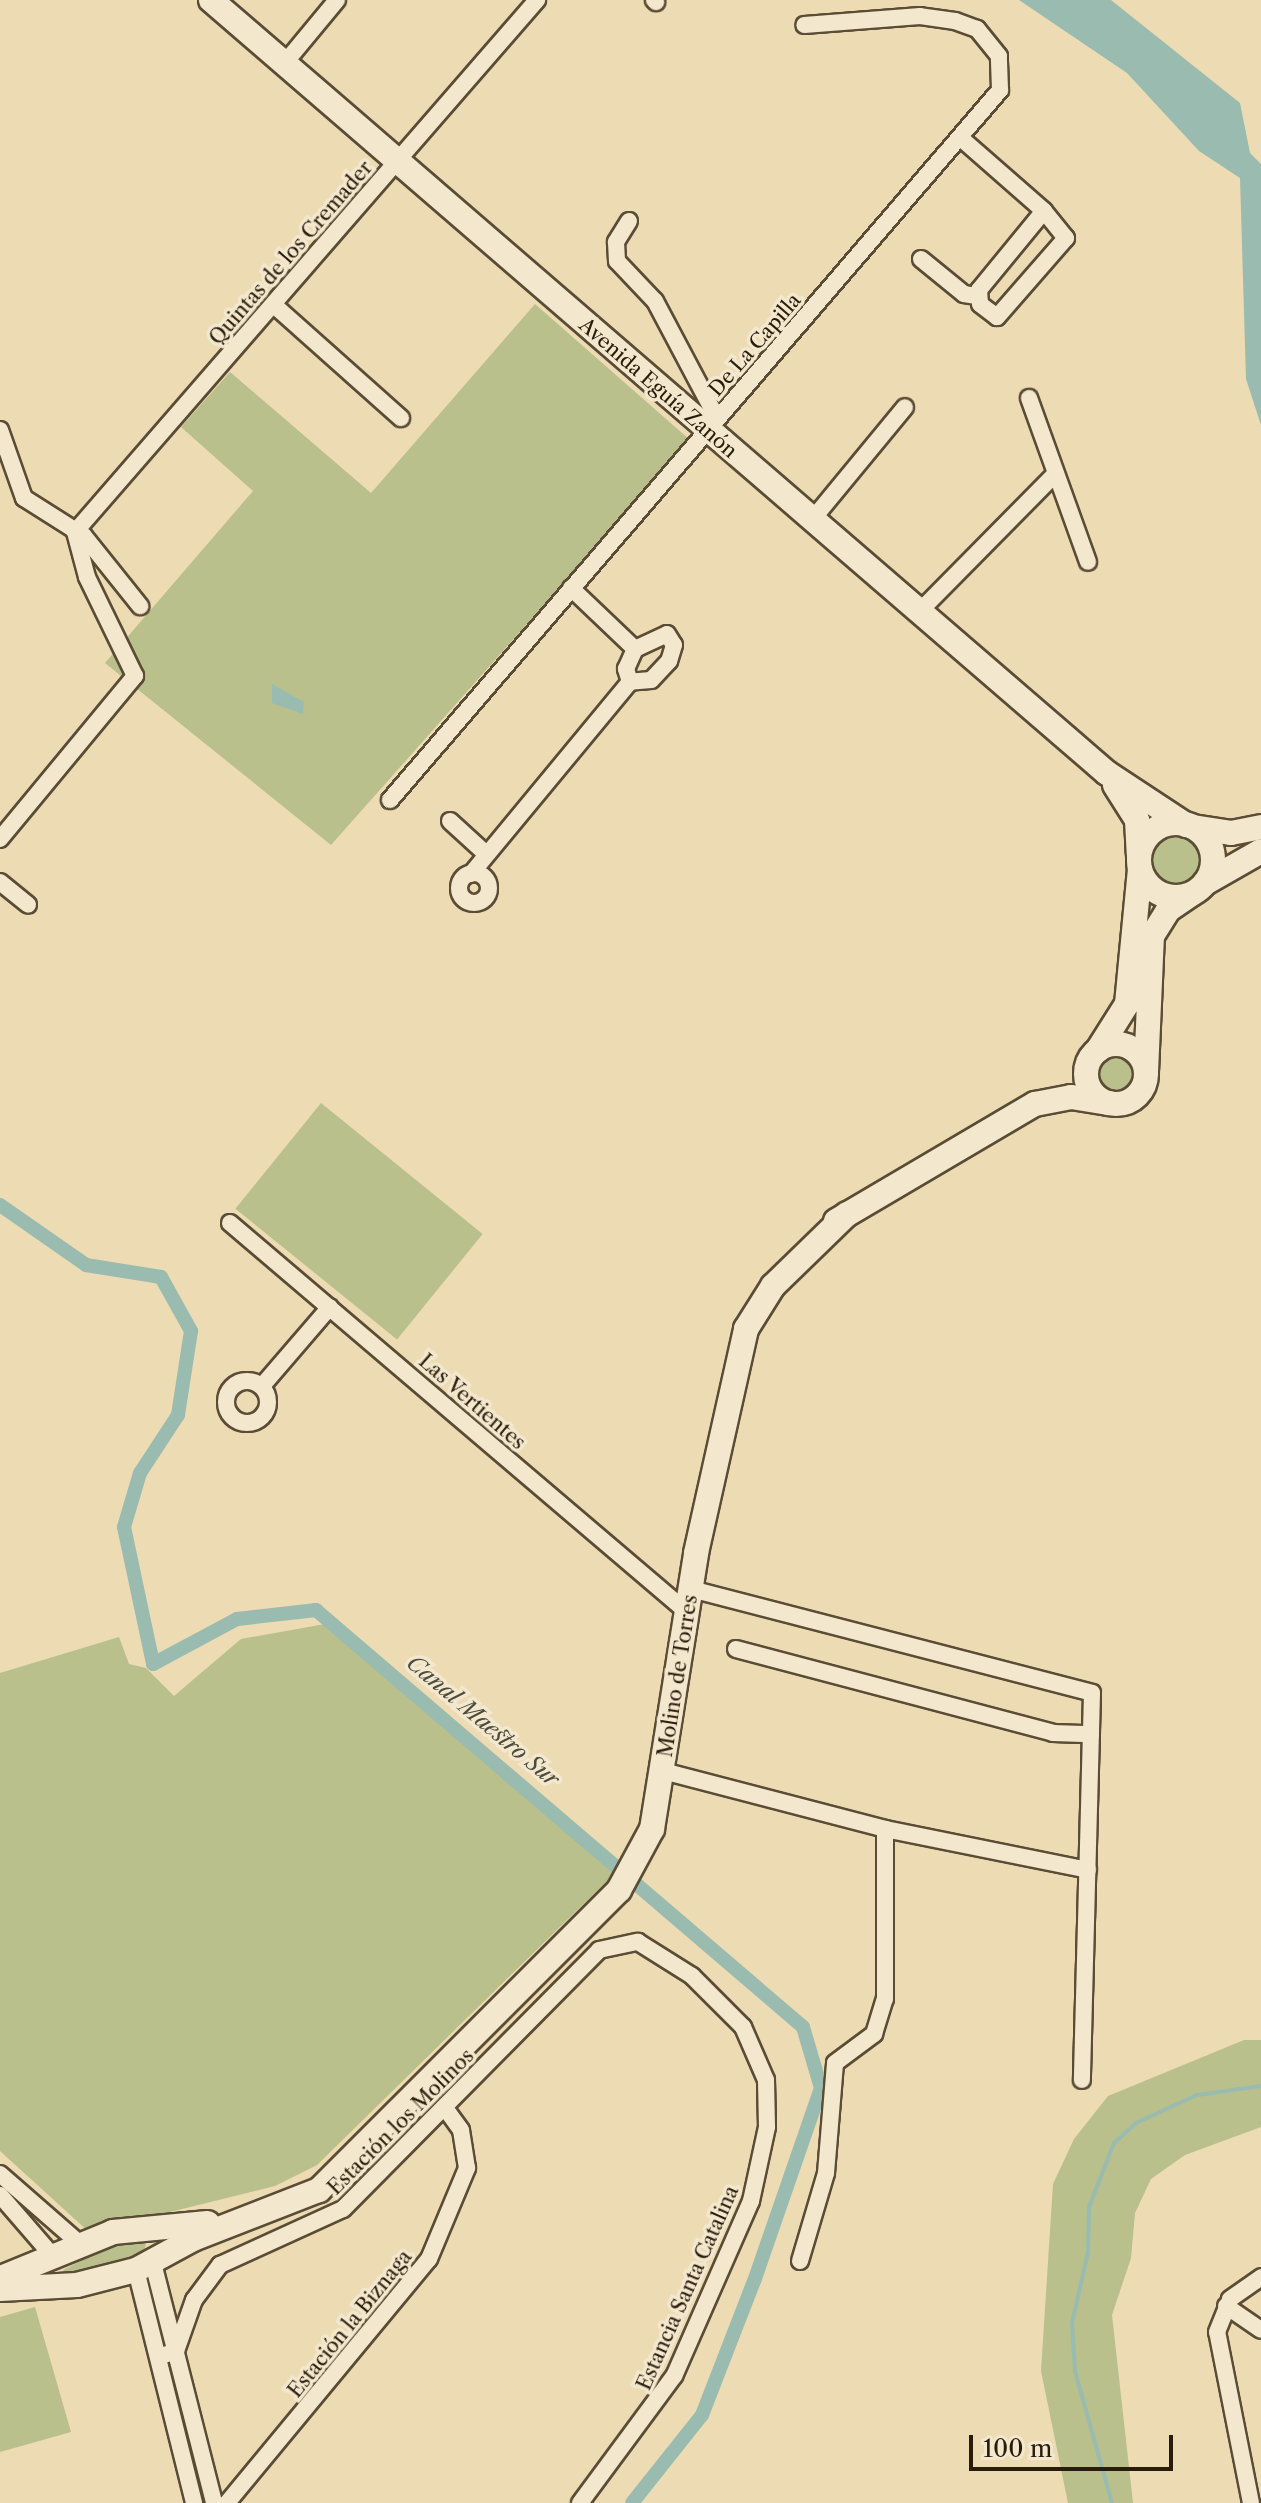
<!DOCTYPE html>
<meta charset="utf-8">
<style>
body{margin:0}
#map{position:relative;width:1261px;height:2503px;overflow:hidden;background:#ecdbb3;font-family:"Libre Caslon Text",serif}
div>[style]{position:absolute}
.green>*{inset:0;background:#b9c08b;transform-origin:0 0}
.round{border-radius:50%}
.water>*{inset:0;background:#99bbb0}
.stream>*{height:4px;margin:-2px;padding:0 2px;transform-origin:2px;border-radius:2px;background:#99bbb0}
.canal>*{height:14px;margin:-7px;padding:0 7px;transform-origin:7px;border-radius:7px;background:#99bbb0}
.roads{filter:drop-shadow(2px 0 #5a4c35) drop-shadow(-2px 0 #5a4c35) drop-shadow(0 2px #5a4c35) drop-shadow(0 -2px #5a4c35)}
.minor>*{height:16px;margin:-8px;padding:0 8px;transform-origin:8px;border-radius:8px;background:#f3e8ce}
.minor>.ring{margin:-8px;padding:0;box-sizing:content-box;background:none;border:16px solid #f3e8ce;border-radius:50%}
.secondary>*{height:24px;margin:-12px;padding:0 12px;transform-origin:12px;border-radius:12px;background:#f3e8ce}
.secondary>.ring{margin:-12px;padding:0;box-sizing:content-box;background:none;border:24px solid #f3e8ce;border-radius:50%}
span{translate:-50% -50%;white-space:nowrap;text-align:center;line-height:1.15;-webkit-text-stroke:7px #f3e8ce;paint-order:stroke}
.street-label{font-size:20px;color:#2a1c0b}
.water-label{font-size:22px;color:#4b4c3d;font-style:italic}
.scale{position:absolute;left:969px;top:2435px;width:204px;height:36px;box-sizing:border-box;border:4px solid #2a1c0b;border-top:0;padding-left:10px;font-size:24px;line-height:28px;white-space:nowrap;color:#2a1c0b;-webkit-text-stroke:6px #f3e8ce;paint-order:stroke}
</style>
<div id="map">
<div class="green">
<div style="clip-path:polygon(535px 304px,690px 440px,331px 845px,105px 663px,253px 491px,181px 427px,230px 372px,371px 493px)"></div>
<div class="round" style="left:1149px;top:834px;width:54px;height:54px"></div>
<div class="round" style="left:1097px;top:1055px;width:38px;height:38px"></div>
<div style="left:321px;top:1103px;width:208px;height:136px;rotate:39deg"></div>
<div style="clip-path:polygon(325px 1624px,618px 1870px,317px 2165px,275px 2186px,89px 2232px,0 2151px,0 1673px,119px 1637px,129px 1664px,146px 1668px,174px 1696px,241px 1639px)"></div>
<div style="clip-path:polygon(1244px 2040px,1261px 2040px,1261px 2127px,1185px 2155px,1151px 2179px,1135px 2213px,1131px 2258px,1112px 2315px,1133px 2503px,1068px 2503px,1041px 2371px,1053px 2184px,1074px 2139px,1108px 2096px)"></div>
<div style="clip-path:polygon(133px 2234px,146px 2244px,143px 2256px,70px 2276px,63px 2270px)"></div>
<div style="clip-path:polygon(35px 2307px,71px 2432px,0 2452px,0 2317px)"></div>
</div>
<div class="water">
<div style="clip-path:polygon(1019px 0,1111px 0,1240px 103px,1250px 153px,1261px 164px,1261px 425px,1246px 379px,1240px 178px,1199px 151px,1127px 73px)"></div>
<div style="clip-path:polygon(272px 684px,304px 702px,303px 714px,272px 703px)"></div>
</div>
<div class="stream">
<div style="left:1112px;top:2503px;width:137px;rotate:-105.7deg"></div>
<div style="left:1075px;top:2371px;width:48px;rotate:-93.6deg"></div>
<div style="left:1072px;top:2323px;width:73px;rotate:-77.3deg"></div>
<div style="left:1088px;top:2252px;width:45px;rotate:-88.7deg"></div>
<div style="left:1089px;top:2207px;width:69px;rotate:-68.7deg"></div>
<div style="left:1114px;top:2143px;width:30px;rotate:-42deg"></div>
<div style="left:1136px;top:2123px;width:67px;rotate:-24.7deg"></div>
<div style="left:1197px;top:2095px;width:65px;rotate:-8deg"></div>
</div>
<div class="canal">
<div style="left:0;top:1205px;width:105px;rotate:34.9deg"></div>
<div style="left:86px;top:1265px;width:76px;rotate:9.1deg"></div>
<div style="left:161px;top:1277px;width:62px;rotate:60.9deg"></div>
<div style="left:191px;top:1331px;width:85px;rotate:98.8deg"></div>
<div style="left:178px;top:1415px;width:69px;rotate:123.2deg"></div>
<div style="left:140px;top:1473px;width:56px;rotate:106.5deg"></div>
<div style="left:124px;top:1527px;width:140px;rotate:78deg"></div>
<div style="left:153px;top:1664px;width:95px;rotate:-28.2deg"></div>
<div style="left:237px;top:1619px;width:80px;rotate:-6.5deg"></div>
<div style="left:316px;top:1610px;width:641px;rotate:40.57deg"></div>
<div style="left:803px;top:2027px;width:64px;rotate:73.6deg"></div>
<div style="left:821px;top:2088px;width:204px;rotate:109.1deg"></div>
<div style="left:754px;top:2281px;width:144px;rotate:111.2deg"></div>
<div style="left:702px;top:2415px;width:112px;rotate:128.5deg"></div>
</div>
<div class="roads">
<div class="minor">
<div style="left:654px;top:0;width:3px;rotate:45deg"></div>
<div style="left:284px;top:64px;width:83px;rotate:-50.4deg"></div>
<div style="left:963px;top:140px;width:108px;rotate:41.2deg"></div>
<div style="left:1044px;top:211px;width:35px;rotate:51deg"></div>
<div style="left:1066px;top:238px;width:105px;rotate:131.1deg"></div>
<div style="left:997px;top:317px;width:21px;rotate:-143deg"></div>
<div style="left:980px;top:304px;width:14px;rotate:-94deg"></div>
<div style="left:979px;top:290px;width:102px;rotate:-50.6deg"></div>
<div style="left:629px;top:221px;width:25px;rotate:122deg"></div>
<div style="left:616px;top:242px;width:19px;rotate:87deg"></div>
<div style="left:617px;top:261px;width:55px;rotate:46.5deg"></div>
<div style="left:655px;top:301px;width:132px;rotate:62.1deg"></div>
<div style="left:921px;top:259px;width:55px;rotate:39.1deg"></div>
<div style="left:964px;top:294px;width:13px;rotate:9deg"></div>
<div style="left:274px;top:305px;width:170px;rotate:41.7deg"></div>
<div style="left:1029px;top:398px;width:174px;rotate:70.2deg"></div>
<div style="left:0;top:430px;width:72px;rotate:70.6deg"></div>
<div style="left:24px;top:498px;width:71px;rotate:32.3deg"></div>
<div style="left:84px;top:536px;width:90px;rotate:51.3deg"></div>
<div style="left:812px;top:520px;width:146px;rotate:-50.5deg"></div>
<div style="left:571px;top:588px;width:88px;rotate:43.6deg"></div>
<div style="left:919px;top:612px;width:191px;rotate:-45.4deg"></div>
<div style="left:667px;top:634px;width:13px;rotate:58deg"></div>
<div style="left:674px;top:645px;width:17px;rotate:107deg"></div>
<div style="left:669px;top:661px;width:26px;rotate:133deg"></div>
<div style="left:651px;top:680px;width:21px;rotate:175deg"></div>
<div style="left:630px;top:682px;width:14px;rotate:-107deg"></div>
<div style="left:626px;top:669px;width:22px;rotate:-66deg"></div>
<div style="left:635px;top:649px;width:35px;rotate:-25deg"></div>
<div style="left:390px;top:800px;width:936px;rotate:-49.33deg"></div>
<div style="left:1000px;top:90px;width:34px;rotate:-92deg"></div>
<div style="left:999px;top:56px;width:35px;rotate:-129deg"></div>
<div style="left:977px;top:29px;width:23px;rotate:-160deg"></div>
<div style="left:955px;top:21px;width:35px;rotate:-172deg"></div>
<div style="left:920px;top:16px;width:116px;rotate:175.6deg"></div>
<div style="left:450px;top:821px;width:46px;rotate:42.4deg"></div>
<div style="left:0;top:839px;width:212px;rotate:-50.4deg"></div>
<div style="left:135px;top:676px;width:110px;rotate:-115.9deg"></div>
<div style="left:87px;top:577px;width:47px;rotate:-104.9deg"></div>
<div style="left:75px;top:532px;width:705px;rotate:-49.03deg"></div>
<div class="ring" style="left:459px;top:873px;width:14px;height:14px"></div>
<div style="left:471px;top:874px;width:249px;rotate:-50.4deg"></div>
<div style="left:0;top:882px;width:36px;rotate:39deg"></div>
<div style="left:230px;top:1223px;width:600px;rotate:40.4deg"></div>
<div class="ring" style="left:226px;top:1381px;width:26px;height:26px"></div>
<div style="left:262px;top:1386px;width:104px;rotate:-49.3deg"></div>
<div style="left:691px;top:1589px;width:414px;rotate:14.5deg"></div>
<div style="left:1092px;top:1693px;width:387px;rotate:91.5deg"></div>
<div style="left:736px;top:1649px;width:328px;rotate:14.8deg"></div>
<div style="left:1053px;top:1733px;width:38px;rotate:2deg"></div>
<div style="left:663px;top:1771px;width:229px;rotate:14.6deg"></div>
<div style="left:885px;top:1829px;width:207px;rotate:11.4deg"></div>
<div style="left:0;top:2174px;width:103px;rotate:41.1deg"></div>
<div style="left:0;top:2195px;width:78px;rotate:49.2deg"></div>
<div style="left:800px;top:2261px;width:92px;rotate:-73.5deg"></div>
<div style="left:826px;top:2173px;width:110px;rotate:-85.3deg"></div>
<div style="left:835px;top:2063px;width:49px;rotate:-36.6deg"></div>
<div style="left:874px;top:2034px;width:37px;rotate:-73deg"></div>
<div style="left:885px;top:1999px;width:170px;rotate:-90deg"></div>
<div style="left:153px;top:2263px;width:248px;rotate:75.7deg"></div>
<div style="left:136px;top:2270px;width:240px;rotate:76deg"></div>
<div style="left:1226px;top:2306px;width:42px;rotate:34.4deg"></div>
<div style="left:161px;top:2356px;width:16px;rotate:-18deg"></div>
<div style="left:176px;top:2351px;width:54px;rotate:-70.6deg"></div>
<div style="left:194px;top:2300px;width:44px;rotate:-53.4deg"></div>
<div style="left:220px;top:2265px;width:135px;rotate:-24.5deg"></div>
<div style="left:343px;top:2209px;width:364px;rotate:-45.3deg"></div>
<div style="left:599px;top:1950px;width:40px;rotate:-12deg"></div>
<div style="left:638px;top:1942px;width:64px;rotate:32.2deg"></div>
<div style="left:692px;top:1976px;width:72px;rotate:45deg"></div>
<div style="left:743px;top:2027px;width:58px;rotate:66.5deg"></div>
<div style="left:766px;top:2080px;width:47px;rotate:88.8deg"></div>
<div style="left:767px;top:2127px;width:76px;rotate:102.2deg"></div>
<div style="left:751px;top:2201px;width:191px;rotate:113.7deg"></div>
<div style="left:674px;top:2376px;width:158px;rotate:126.5deg"></div>
<div style="left:227px;top:2503px;width:317px;rotate:-50.4deg"></div>
<div style="left:429px;top:2259px;width:99px;rotate:-67.3deg"></div>
<div style="left:467px;top:2168px;width:38px;rotate:-99deg"></div>
<div style="left:461px;top:2130px;width:27px;rotate:-126deg"></div>
<div style="left:1251px;top:2503px;width:174px;rotate:-101.2deg"></div>
<div style="left:1217px;top:2332px;width:35px;rotate:-68deg"></div>
<div style="left:1230px;top:2299px;width:38px;rotate:-35deg"></div>
</div>
<div class="secondary">
<div style="left:211px;top:0;width:1183px;rotate:40.79deg"></div>
<div style="left:1107px;top:773px;width:95px;rotate:33.4deg"></div>
<div style="left:1115px;top:785px;width:41px;rotate:57.8deg"></div>
<div style="left:1137px;top:820px;width:34px;rotate:87deg"></div>
<div class="ring" style="left:1139px;top:823px;width:50px;height:50px"></div>
<div style="left:1193px;top:827px;width:38px;rotate:9deg"></div>
<div style="left:1231px;top:833px;width:31px;rotate:-11deg"></div>
<div style="left:1205px;top:883px;width:64px;rotate:-29.7deg"></div>
<div class="ring" style="left:1086px;top:1044px;width:36px;height:36px"></div>
<div style="left:1098px;top:1050px;width:54px;rotate:-57.8deg"></div>
<div style="left:1127px;top:1004px;width:135px;rotate:-84.5deg"></div>
<div style="left:1146px;top:1072px;width:136px;rotate:-87.5deg"></div>
<div style="left:1152px;top:936px;width:31px;rotate:-58deg"></div>
<div style="left:1168px;top:910px;width:27px;rotate:-34deg"></div>
<div style="left:836px;top:1221px;width:231px;rotate:-30.5deg"></div>
<div style="left:1035px;top:1104px;width:37px;rotate:-11deg"></div>
<div style="left:1071px;top:1097px;width:39px;rotate:9deg"></div>
<div style="left:3px;top:2277px;width:119px;rotate:-22.2deg"></div>
<div style="left:113px;top:2232px;width:95px;rotate:-5.4deg"></div>
<div style="left:0;top:2289px;width:77px;rotate:-3deg"></div>
<div style="left:77px;top:2285px;width:61px;rotate:-14.3deg"></div>
<div style="left:136px;top:2270px;width:65px;rotate:-28.5deg"></div>
<div style="left:193px;top:2239px;width:135px;rotate:-21.3deg"></div>
<div style="left:319px;top:2190px;width:424px;rotate:-45deg"></div>
<div style="left:619px;top:1890px;width:69px;rotate:-61.6deg"></div>
<div style="left:652px;top:1829px;width:279px;rotate:-80.9deg"></div>
<div style="left:696px;top:1553px;width:230px;rotate:-77.4deg"></div>
<div style="left:746px;top:1329px;width:51px;rotate:-57.9deg"></div>
<div style="left:773px;top:1286px;width:103px;rotate:-44.2deg"></div>
</div>
</div>
<div class="street-label">
<span style="left:291px;top:253px;rotate:-49deg">Quintas de los Cremader</span>
<span style="left:755px;top:345px;rotate:-49deg">De La Capilla</span>
<span style="left:658px;top:388px;rotate:41deg">Avenida Eguía Zanón</span>
<span style="left:472px;top:1402px;rotate:41deg">Las Vertientes</span>
<span style="left:678px;top:1676px;rotate:-81deg">Molino de Torres</span>
<span style="left:401px;top:2122px;rotate:-45deg">Estación los Molinos</span>
<span style="left:688px;top:2288px;rotate:-66deg">Estancia Santa Catalina</span>
<span style="left:350px;top:2324px;rotate:-51deg">Estación la Biznaga</span>
</div>
<div class="water-label">
<span style="left:483px;top:1721px;rotate:40deg">Canal Maestro Sur</span>
</div>
<div class="scale">100 m</div>
</div>
